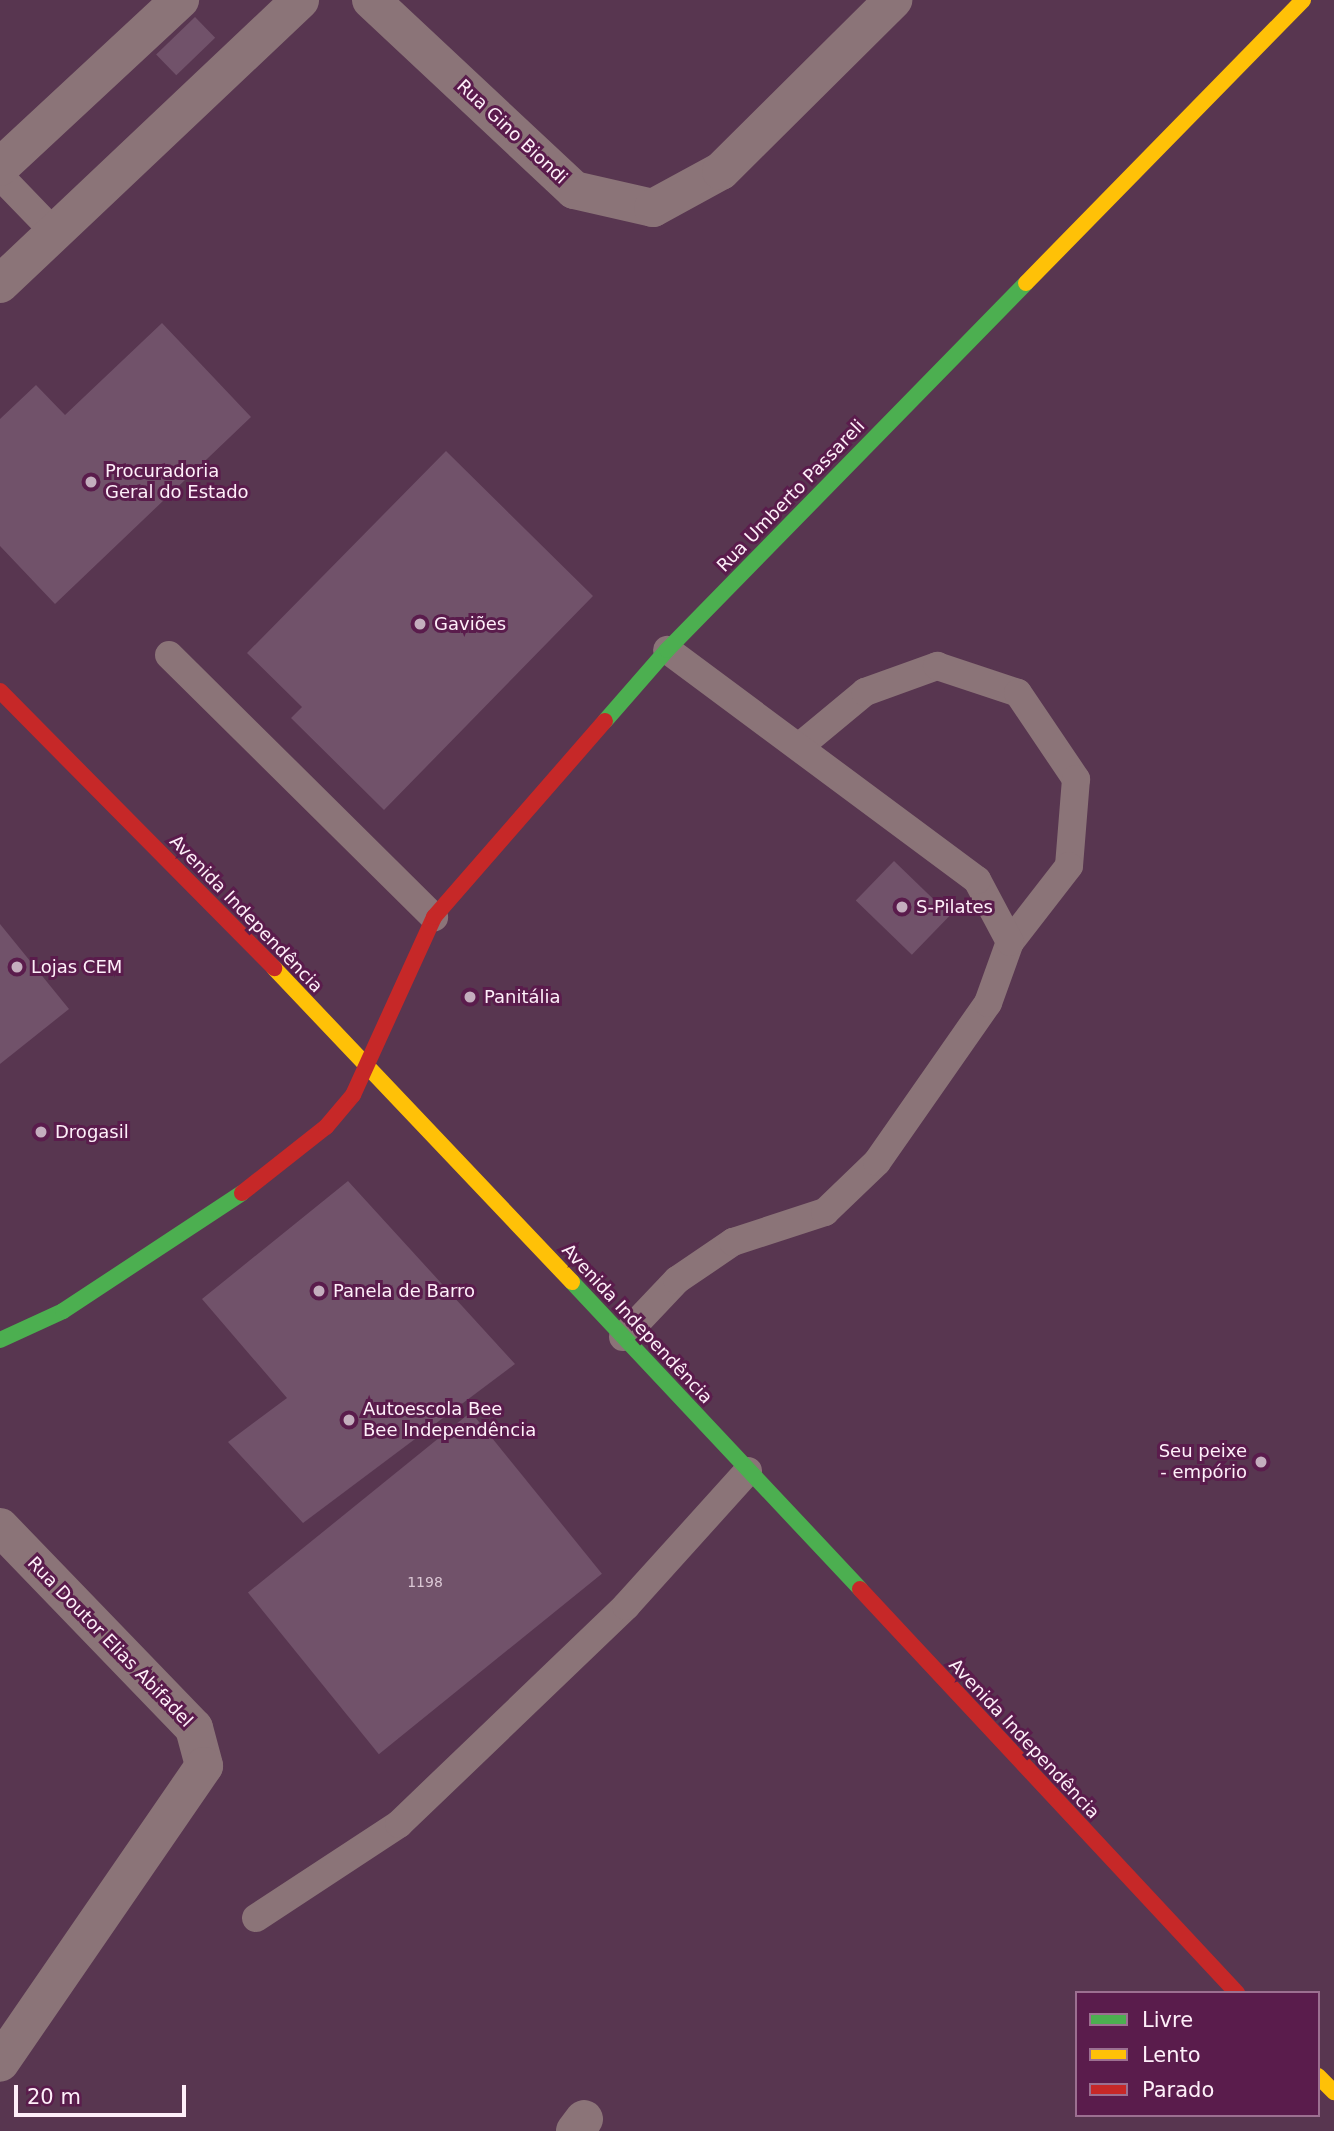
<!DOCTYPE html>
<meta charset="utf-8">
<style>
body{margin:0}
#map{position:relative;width:1334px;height:2131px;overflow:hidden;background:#583650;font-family:"DejaVu Sans",sans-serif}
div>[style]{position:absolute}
.building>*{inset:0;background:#71526a;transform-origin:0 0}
.lane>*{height:28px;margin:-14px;padding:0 14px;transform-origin:14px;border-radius:14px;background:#8b7478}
.street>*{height:38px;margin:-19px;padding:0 19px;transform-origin:19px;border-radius:19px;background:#8b7478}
.fast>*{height:16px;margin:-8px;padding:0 8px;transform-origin:8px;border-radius:8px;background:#4caf50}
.slow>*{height:16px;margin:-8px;padding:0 8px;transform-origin:8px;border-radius:8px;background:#ffc107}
.jam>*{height:16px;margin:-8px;padding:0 8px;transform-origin:8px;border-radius:8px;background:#c62828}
.dots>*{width:19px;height:19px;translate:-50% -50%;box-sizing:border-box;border:4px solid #5a1c4c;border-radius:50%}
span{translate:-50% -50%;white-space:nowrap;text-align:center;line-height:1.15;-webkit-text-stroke:6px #5a1c4c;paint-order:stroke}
.number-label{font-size:14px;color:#dbc8d5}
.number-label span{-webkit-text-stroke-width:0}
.street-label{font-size:18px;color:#feeff9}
.poi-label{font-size:18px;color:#feeff9}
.left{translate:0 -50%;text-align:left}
.right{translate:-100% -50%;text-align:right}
.legend{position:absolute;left:1075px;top:1991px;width:245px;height:126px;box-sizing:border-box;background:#5a1c4c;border:2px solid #9c7091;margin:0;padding:9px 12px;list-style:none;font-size:21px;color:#feeff9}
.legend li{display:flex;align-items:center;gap:14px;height:35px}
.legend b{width:35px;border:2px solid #9c7091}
.scale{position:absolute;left:14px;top:2085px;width:172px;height:32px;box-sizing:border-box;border:4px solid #feeff9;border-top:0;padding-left:9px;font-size:21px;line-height:24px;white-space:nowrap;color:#feeff9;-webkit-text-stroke:5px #5a1c4c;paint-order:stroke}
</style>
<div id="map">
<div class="building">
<div style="left:195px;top:17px;width:29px;height:54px;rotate:46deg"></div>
<div style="clip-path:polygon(162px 323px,251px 417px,55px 604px,0 546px,0 419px,36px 385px,65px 415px)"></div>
<div style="clip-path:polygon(446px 451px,593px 596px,384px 810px,291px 718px,302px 707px,247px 653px)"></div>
<div style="left:894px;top:861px;width:78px;height:55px;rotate:44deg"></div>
<div style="clip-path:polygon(0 924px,69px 1009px,0 1064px)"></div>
<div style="clip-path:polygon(348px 1181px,515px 1364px,303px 1523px,228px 1442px,287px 1398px,202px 1299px)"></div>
<div style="left:471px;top:1412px;width:208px;height:287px;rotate:51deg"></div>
</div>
<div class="lane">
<div style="left:0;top:176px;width:78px;rotate:46deg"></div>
<div style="left:169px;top:655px;width:373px;rotate:44.7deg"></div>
<div style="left:800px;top:746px;width:85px;rotate:-39.7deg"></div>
<div style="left:865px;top:692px;width:77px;rotate:-19.9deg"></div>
<div style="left:937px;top:666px;width:85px;rotate:18.4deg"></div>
<div style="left:1018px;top:693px;width:104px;rotate:56deg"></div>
<div style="left:1076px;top:779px;width:87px;rotate:94.6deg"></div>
<div style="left:1069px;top:866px;width:96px;rotate:127.8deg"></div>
<div style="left:623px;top:1337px;width:79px;rotate:-46.5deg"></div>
<div style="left:677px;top:1280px;width:68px;rotate:-34.2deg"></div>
<div style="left:733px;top:1242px;width:97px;rotate:-18.1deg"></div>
<div style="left:825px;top:1212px;width:72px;rotate:-43.9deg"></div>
<div style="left:877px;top:1162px;width:194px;rotate:-55.1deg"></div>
<div style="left:988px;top:1003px;width:65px;rotate:-70.2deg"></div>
<div style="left:1010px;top:942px;width:70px;rotate:-118deg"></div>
<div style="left:977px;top:880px;width:386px;rotate:-143.4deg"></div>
<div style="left:256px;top:1918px;width:171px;rotate:-33.3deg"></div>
<div style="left:399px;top:1824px;width:315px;rotate:-43.8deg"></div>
<div style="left:626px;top:1606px;width:182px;rotate:-47.9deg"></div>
</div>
<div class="street">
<div style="left:371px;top:0;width:278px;rotate:43.1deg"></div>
<div style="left:574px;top:190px;width:81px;rotate:12.8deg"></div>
<div style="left:653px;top:208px;width:77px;rotate:-28.6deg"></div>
<div style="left:721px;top:171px;width:243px;rotate:-44.8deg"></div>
<div style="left:0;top:167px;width:246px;rotate:-42.9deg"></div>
<div style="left:0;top:284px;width:413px;rotate:-43.4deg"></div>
<div style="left:0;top:1527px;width:279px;rotate:46deg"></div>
<div style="left:194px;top:1728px;width:39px;rotate:75deg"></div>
<div style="left:204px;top:1766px;width:360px;rotate:124.5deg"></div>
<div style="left:575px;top:2131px;width:15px;rotate:-53deg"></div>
</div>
<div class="fast">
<div style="left:605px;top:721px;width:94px;rotate:-48.9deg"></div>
<div style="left:667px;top:650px;width:513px;rotate:-45.63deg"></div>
<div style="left:572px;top:1282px;width:421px;rotate:46.8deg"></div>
<div style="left:0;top:1340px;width:69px;rotate:-24.7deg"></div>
<div style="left:63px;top:1311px;width:214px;rotate:-33.4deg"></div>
</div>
<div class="slow">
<div style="left:1026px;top:283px;width:396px;rotate:-45.6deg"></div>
<div style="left:274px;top:968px;width:433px;rotate:46.5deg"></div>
<div style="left:1318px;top:2076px;width:23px;rotate:45deg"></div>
</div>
<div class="jam">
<div style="left:0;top:691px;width:390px;rotate:45.3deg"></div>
<div style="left:242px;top:1193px;width:107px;rotate:-38.2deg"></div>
<div style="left:326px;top:1127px;width:42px;rotate:-49.8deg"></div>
<div style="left:353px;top:1095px;width:196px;rotate:-65.5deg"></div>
<div style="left:434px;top:917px;width:260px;rotate:-48.9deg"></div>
<div style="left:860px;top:1589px;width:553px;rotate:46.98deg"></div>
</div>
<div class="dots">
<div style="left:91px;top:482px;background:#c4aebe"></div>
<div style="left:420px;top:624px;background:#c4aebe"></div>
<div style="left:902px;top:907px;background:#c4aebe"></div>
<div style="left:17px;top:967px;background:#c4aebe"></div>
<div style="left:470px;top:997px;background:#c4aebe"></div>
<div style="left:41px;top:1132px;background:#c4aebe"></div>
<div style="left:319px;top:1291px;background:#c4aebe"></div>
<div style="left:349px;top:1420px;background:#c4aebe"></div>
<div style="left:1261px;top:1462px;background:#c4aebe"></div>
</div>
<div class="number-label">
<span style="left:425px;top:1582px">1198</span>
</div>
<div class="street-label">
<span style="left:512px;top:132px;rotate:43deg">Rua Gino Biondi</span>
<span style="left:791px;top:496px;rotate:-46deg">Rua Umberto Passareli</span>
<span style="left:246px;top:914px;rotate:46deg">Avenida Independência</span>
<span style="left:637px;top:1324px;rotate:47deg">Avenida Independência</span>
<span style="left:110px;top:1642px;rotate:46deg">Rua Doutor Elias Abifadel</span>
<span style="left:1024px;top:1739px;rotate:47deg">Avenida Independência</span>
</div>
<div class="poi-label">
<span class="left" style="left:105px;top:482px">Procuradoria<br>Geral do Estado</span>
<span class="left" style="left:434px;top:624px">Gaviões</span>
<span class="left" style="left:916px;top:907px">S-Pilates</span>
<span class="left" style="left:31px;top:967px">Lojas CEM</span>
<span class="left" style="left:484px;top:997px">Panitália</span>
<span class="left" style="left:55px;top:1132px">Drogasil</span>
<span class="left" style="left:333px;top:1291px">Panela de Barro</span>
<span class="left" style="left:363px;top:1420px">Autoescola Bee<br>Bee Independência</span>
<span class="right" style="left:1247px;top:1462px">Seu peixe<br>- empório</span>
</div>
<ul class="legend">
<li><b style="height:9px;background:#4caf50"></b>Livre</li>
<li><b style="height:9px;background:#ffc107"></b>Lento</li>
<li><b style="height:9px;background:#c62828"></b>Parado</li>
</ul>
<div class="scale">20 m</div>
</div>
